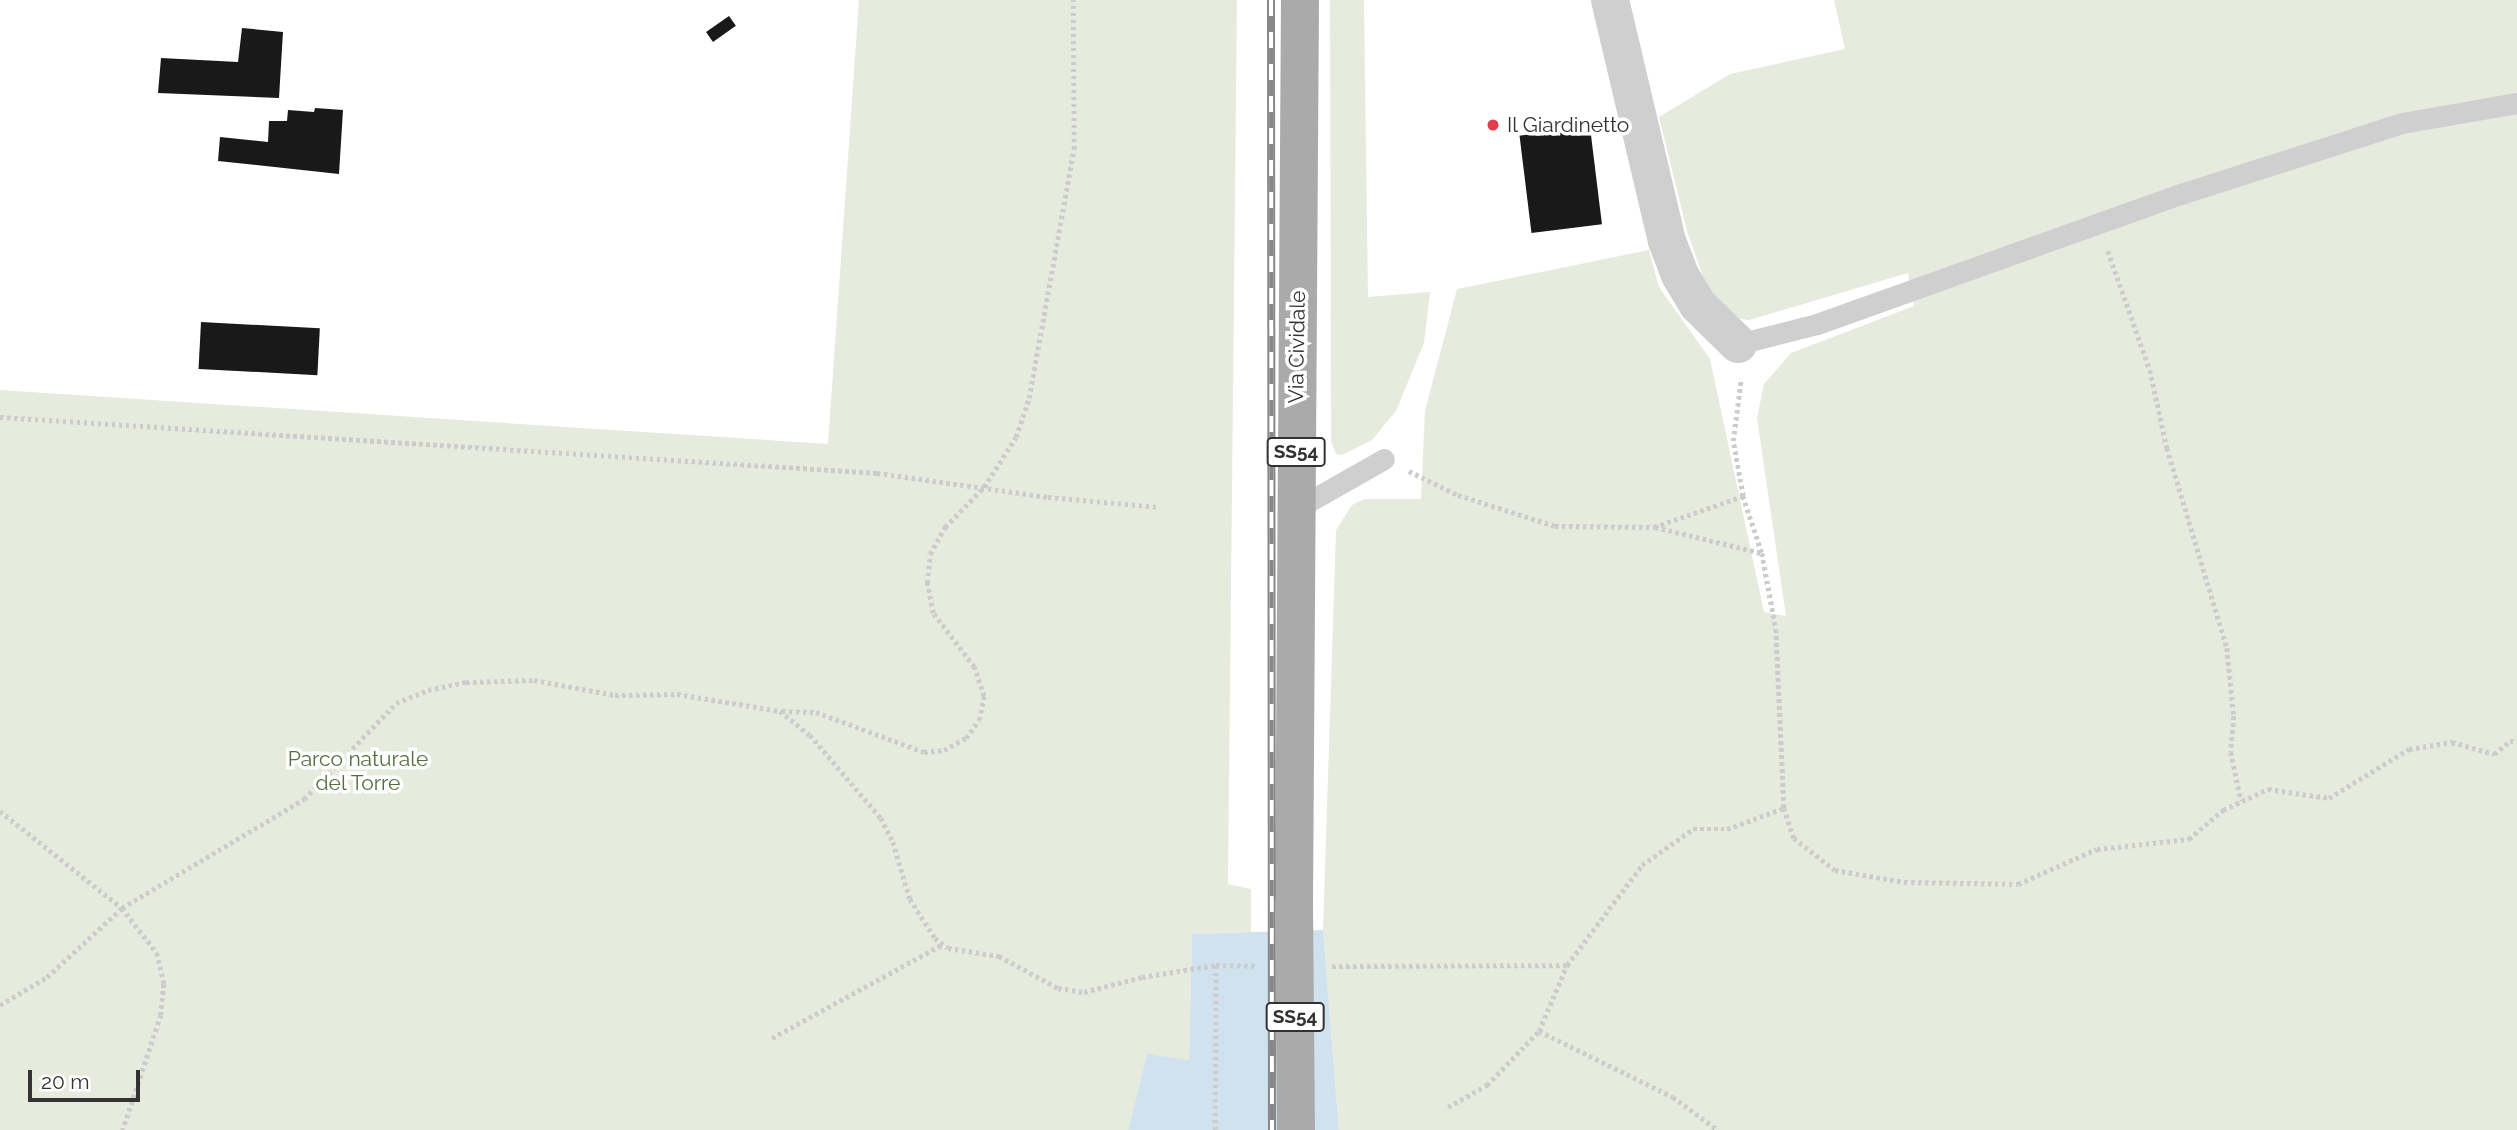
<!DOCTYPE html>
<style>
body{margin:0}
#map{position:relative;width:2517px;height:1130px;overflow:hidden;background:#fff;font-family:Raleway,sans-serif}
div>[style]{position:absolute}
.green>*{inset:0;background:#e6ebde}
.water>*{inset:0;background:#cfe2ed}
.building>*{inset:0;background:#191919;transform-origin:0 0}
.path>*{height:4.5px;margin-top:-2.25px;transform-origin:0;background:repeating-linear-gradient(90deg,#ccc 0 3.5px,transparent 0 7px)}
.service>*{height:21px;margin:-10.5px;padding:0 10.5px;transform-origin:10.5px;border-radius:10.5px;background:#cfcfcf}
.minor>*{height:38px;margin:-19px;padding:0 19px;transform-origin:19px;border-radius:19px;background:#cfcfcf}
.primary>*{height:38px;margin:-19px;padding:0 19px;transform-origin:19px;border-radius:19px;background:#aaa}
.rail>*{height:8px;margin-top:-4px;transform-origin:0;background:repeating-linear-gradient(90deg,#fff 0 16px,#878787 0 32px);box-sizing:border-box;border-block:2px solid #878787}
.primary-bridge>*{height:38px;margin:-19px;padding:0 19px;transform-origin:19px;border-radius:19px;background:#aaa}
.dots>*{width:19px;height:19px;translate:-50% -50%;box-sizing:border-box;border:4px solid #fff;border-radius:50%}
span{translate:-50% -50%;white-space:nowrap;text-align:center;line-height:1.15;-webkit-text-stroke:7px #fff;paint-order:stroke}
.shield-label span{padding:2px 5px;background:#fff;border:2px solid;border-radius:5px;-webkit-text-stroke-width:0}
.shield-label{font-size:19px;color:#323232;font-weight:700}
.poi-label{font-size:21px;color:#323232}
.left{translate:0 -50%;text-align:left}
.street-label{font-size:21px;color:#323232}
.park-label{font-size:21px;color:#566e3f}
.scale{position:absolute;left:28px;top:1070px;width:112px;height:32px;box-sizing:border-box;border:4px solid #323232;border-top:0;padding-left:9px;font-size:21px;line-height:24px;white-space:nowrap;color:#323232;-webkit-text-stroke:5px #fff;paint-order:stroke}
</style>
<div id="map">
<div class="green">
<div style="clip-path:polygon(859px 0,1237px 0,1228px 884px,1251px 889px,1251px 932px,1192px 934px,1189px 1061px,1146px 1058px,1128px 1130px,0 1130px,0 390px,828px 444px)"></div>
<div style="clip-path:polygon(1330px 0,1364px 0,1368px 297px,1430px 292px,1424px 343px,1396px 411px,1372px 440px,1342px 455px,1336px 454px,1331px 441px)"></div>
<div style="clip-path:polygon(1834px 0,2517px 0,2517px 1130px,1339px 1130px,1323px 930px,1336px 530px,1352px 505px,1364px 499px,1421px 499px,1425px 411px,1457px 289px,1649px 250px,1659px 287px,1710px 359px,1764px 612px,1786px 616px,1757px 418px,1764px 384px,1791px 353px,1914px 306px,1908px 273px,1749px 320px,1734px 318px,1706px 285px,1687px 231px,1659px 117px,1730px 74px,1845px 49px)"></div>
</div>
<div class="water">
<div style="clip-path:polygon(1323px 930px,1339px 1130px,1128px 1130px,1147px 1054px,1189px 1060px,1192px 934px)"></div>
</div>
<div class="building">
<div style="left:729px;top:16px;width:12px;height:28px;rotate:55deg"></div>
<div style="clip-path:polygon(242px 28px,283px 32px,279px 98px,158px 93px,161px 58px,238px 62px)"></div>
<div style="clip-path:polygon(315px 108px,343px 110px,339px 174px,218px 161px,220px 137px,268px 142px,269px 121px,287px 121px,288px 110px,314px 112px)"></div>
<div style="left:1590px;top:127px;width:98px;height:71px;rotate:83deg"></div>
<div style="left:201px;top:322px;width:119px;height:47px;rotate:3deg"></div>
</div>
<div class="path">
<div style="left:2108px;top:251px;width:126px;rotate:70.6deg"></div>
<div style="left:2150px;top:370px;width:80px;rotate:77.7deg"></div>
<div style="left:2167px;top:448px;width:209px;rotate:73.3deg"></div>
<div style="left:2227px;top:648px;width:68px;rotate:84.1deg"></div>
<div style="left:2234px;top:716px;width:36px;rotate:95deg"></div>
<div style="left:2231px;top:752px;width:50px;rotate:78.5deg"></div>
<div style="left:0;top:417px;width:879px;rotate:3.65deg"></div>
<div style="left:877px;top:473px;width:173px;rotate:8deg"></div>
<div style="left:1048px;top:497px;width:111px;rotate:5.1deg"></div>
<div style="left:1409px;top:471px;width:55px;rotate:26.1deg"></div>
<div style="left:1458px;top:495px;width:102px;rotate:17.7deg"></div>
<div style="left:1555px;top:526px;width:99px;rotate:0.6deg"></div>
<div style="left:1654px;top:527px;width:94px;rotate:-19.2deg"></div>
<div style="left:1743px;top:496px;width:56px;rotate:-100.3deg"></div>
<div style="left:1733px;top:441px;width:63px;rotate:-82.6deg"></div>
<div style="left:1743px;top:496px;width:60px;rotate:71.6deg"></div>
<div style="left:1762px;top:553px;width:77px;rotate:79.6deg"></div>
<div style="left:1776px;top:629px;width:179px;rotate:87.4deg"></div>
<div style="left:1784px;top:808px;width:32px;rotate:72deg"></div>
<div style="left:1794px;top:838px;width:52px;rotate:38deg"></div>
<div style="left:1835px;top:870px;width:70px;rotate:9.9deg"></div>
<div style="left:1904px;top:882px;width:114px;rotate:1deg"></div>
<div style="left:2018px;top:884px;width:86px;rotate:-23.9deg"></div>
<div style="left:2097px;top:849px;width:93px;rotate:-6.2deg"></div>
<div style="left:2189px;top:839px;width:45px;rotate:-40.5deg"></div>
<div style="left:2223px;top:810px;width:50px;rotate:-25deg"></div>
<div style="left:2268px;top:789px;width:62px;rotate:8.4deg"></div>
<div style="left:2329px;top:798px;width:94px;rotate:-31.5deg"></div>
<div style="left:2409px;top:749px;width:44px;rotate:-9.2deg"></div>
<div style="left:2452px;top:742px;width:44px;rotate:15.9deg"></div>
<div style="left:2494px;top:754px;width:21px;rotate:-39deg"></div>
<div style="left:2510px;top:741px;width:7px;rotate:8deg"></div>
<div style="left:1655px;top:527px;width:110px;rotate:13.7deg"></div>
<div style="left:782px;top:711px;width:34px;rotate:2deg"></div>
<div style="left:816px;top:712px;width:115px;rotate:20.3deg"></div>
<div style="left:924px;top:752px;width:20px;rotate:-6deg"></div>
<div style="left:944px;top:750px;width:25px;rotate:-29deg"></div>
<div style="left:966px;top:738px;width:22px;rotate:-54deg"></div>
<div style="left:979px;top:720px;width:25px;rotate:-78deg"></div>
<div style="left:984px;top:696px;width:31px;rotate:-109deg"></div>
<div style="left:974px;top:667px;width:68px;rotate:-127.2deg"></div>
<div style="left:933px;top:613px;width:31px;rotate:-101deg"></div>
<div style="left:927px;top:583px;width:29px;rotate:-84deg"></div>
<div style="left:930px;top:554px;width:31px;rotate:-61deg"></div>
<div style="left:945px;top:527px;width:56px;rotate:-45.7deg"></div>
<div style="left:984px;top:487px;width:59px;rotate:-57.4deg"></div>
<div style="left:1016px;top:437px;width:41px;rotate:-71.6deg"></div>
<div style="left:1029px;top:398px;width:253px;rotate:-79.8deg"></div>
<div style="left:1074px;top:149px;width:149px;rotate:-90.4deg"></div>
<div style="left:0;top:811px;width:156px;rotate:38.5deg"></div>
<div style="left:122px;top:908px;width:57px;rotate:52.1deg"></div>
<div style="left:157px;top:953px;width:32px;rotate:77deg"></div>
<div style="left:164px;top:984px;width:31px;rotate:96deg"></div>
<div style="left:161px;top:1015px;width:121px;rotate:108.3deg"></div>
<div style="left:1332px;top:966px;width:235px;rotate:-0.2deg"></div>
<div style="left:0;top:1005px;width:55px;rotate:-30.8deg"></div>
<div style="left:47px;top:977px;width:102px;rotate:-42.6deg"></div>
<div style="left:122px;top:908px;width:212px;rotate:-30.9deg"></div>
<div style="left:304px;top:799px;width:133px;rotate:-46.2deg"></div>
<div style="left:396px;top:703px;width:35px;rotate:-22deg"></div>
<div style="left:428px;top:690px;width:39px;rotate:-12deg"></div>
<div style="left:466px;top:682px;width:68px;rotate:-1.7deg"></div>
<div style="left:534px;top:680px;width:82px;rotate:10.5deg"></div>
<div style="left:615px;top:695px;width:62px;rotate:-0.9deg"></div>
<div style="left:677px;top:694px;width:104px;rotate:9.4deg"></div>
<div style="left:780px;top:711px;width:38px;rotate:39deg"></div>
<div style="left:810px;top:735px;width:109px;rotate:49.5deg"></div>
<div style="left:881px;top:818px;width:27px;rotate:63deg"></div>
<div style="left:893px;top:842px;width:59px;rotate:73.4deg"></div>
<div style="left:910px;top:899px;width:46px;rotate:57.3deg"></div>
<div style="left:935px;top:938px;width:16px;rotate:38deg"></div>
<div style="left:948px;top:948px;width:52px;rotate:8.9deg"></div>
<div style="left:999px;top:956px;width:67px;rotate:28.5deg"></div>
<div style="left:1058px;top:988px;width:26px;rotate:9deg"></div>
<div style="left:1084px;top:992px;width:60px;rotate:-14.5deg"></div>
<div style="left:1142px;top:977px;width:75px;rotate:-9.2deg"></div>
<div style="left:1216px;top:965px;width:40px;rotate:1.4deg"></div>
<div style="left:1539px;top:1031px;width:149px;rotate:26.2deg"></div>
<div style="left:1673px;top:1097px;width:56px;rotate:36.3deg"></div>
<div style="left:772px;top:1038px;width:193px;rotate:-28.8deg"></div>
<div style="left:1448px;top:1107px;width:45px;rotate:-29.4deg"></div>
<div style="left:1487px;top:1085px;width:75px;rotate:-46.1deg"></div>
<div style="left:1539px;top:1031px;width:72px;rotate:-67deg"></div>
<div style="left:1567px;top:965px;width:125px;rotate:-53.1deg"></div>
<div style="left:1642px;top:865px;width:62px;rotate:-35.2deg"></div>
<div style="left:1693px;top:829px;width:34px"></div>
<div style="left:1727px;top:829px;width:61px;rotate:-20.2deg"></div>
<div style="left:1215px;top:1130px;width:165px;rotate:-89.7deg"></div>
</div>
<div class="service">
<div style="left:1738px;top:344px;width:81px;rotate:-14.2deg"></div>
<div style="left:1817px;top:324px;width:387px;rotate:-19.7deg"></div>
<div style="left:2181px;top:194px;width:232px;rotate:-17.8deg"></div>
<div style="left:2402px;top:123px;width:117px;rotate:-9.9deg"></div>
<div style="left:1296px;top:509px;width:101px;rotate:-29.6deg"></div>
</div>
<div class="minor">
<div style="left:1610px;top:0;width:248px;rotate:76.7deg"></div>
<div style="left:1667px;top:241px;width:36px;rotate:69deg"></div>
<div style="left:1680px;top:275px;width:35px;rotate:59deg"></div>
<div style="left:1698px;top:305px;width:56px;rotate:44.3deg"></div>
</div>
<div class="primary">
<div style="left:1294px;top:904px;width:904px;rotate:-89.62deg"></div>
</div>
<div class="rail">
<div style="left:1271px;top:0;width:1130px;rotate:89.95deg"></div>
</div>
<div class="primary-bridge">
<div style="left:1294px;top:904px;width:226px;rotate:89.5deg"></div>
</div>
<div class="dots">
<div style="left:1493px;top:125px;background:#e33b4b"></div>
</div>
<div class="shield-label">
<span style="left:1296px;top:452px">SS54</span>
<span style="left:1295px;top:1017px">SS54</span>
</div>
<div class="poi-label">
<span class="left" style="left:1507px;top:125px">Il Giardinetto</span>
</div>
<div class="street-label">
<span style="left:1297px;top:347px;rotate:-89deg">Via Cividale</span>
</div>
<div class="park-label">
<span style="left:358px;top:771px">Parco naturale<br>del Torre</span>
</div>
<div class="scale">20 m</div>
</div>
